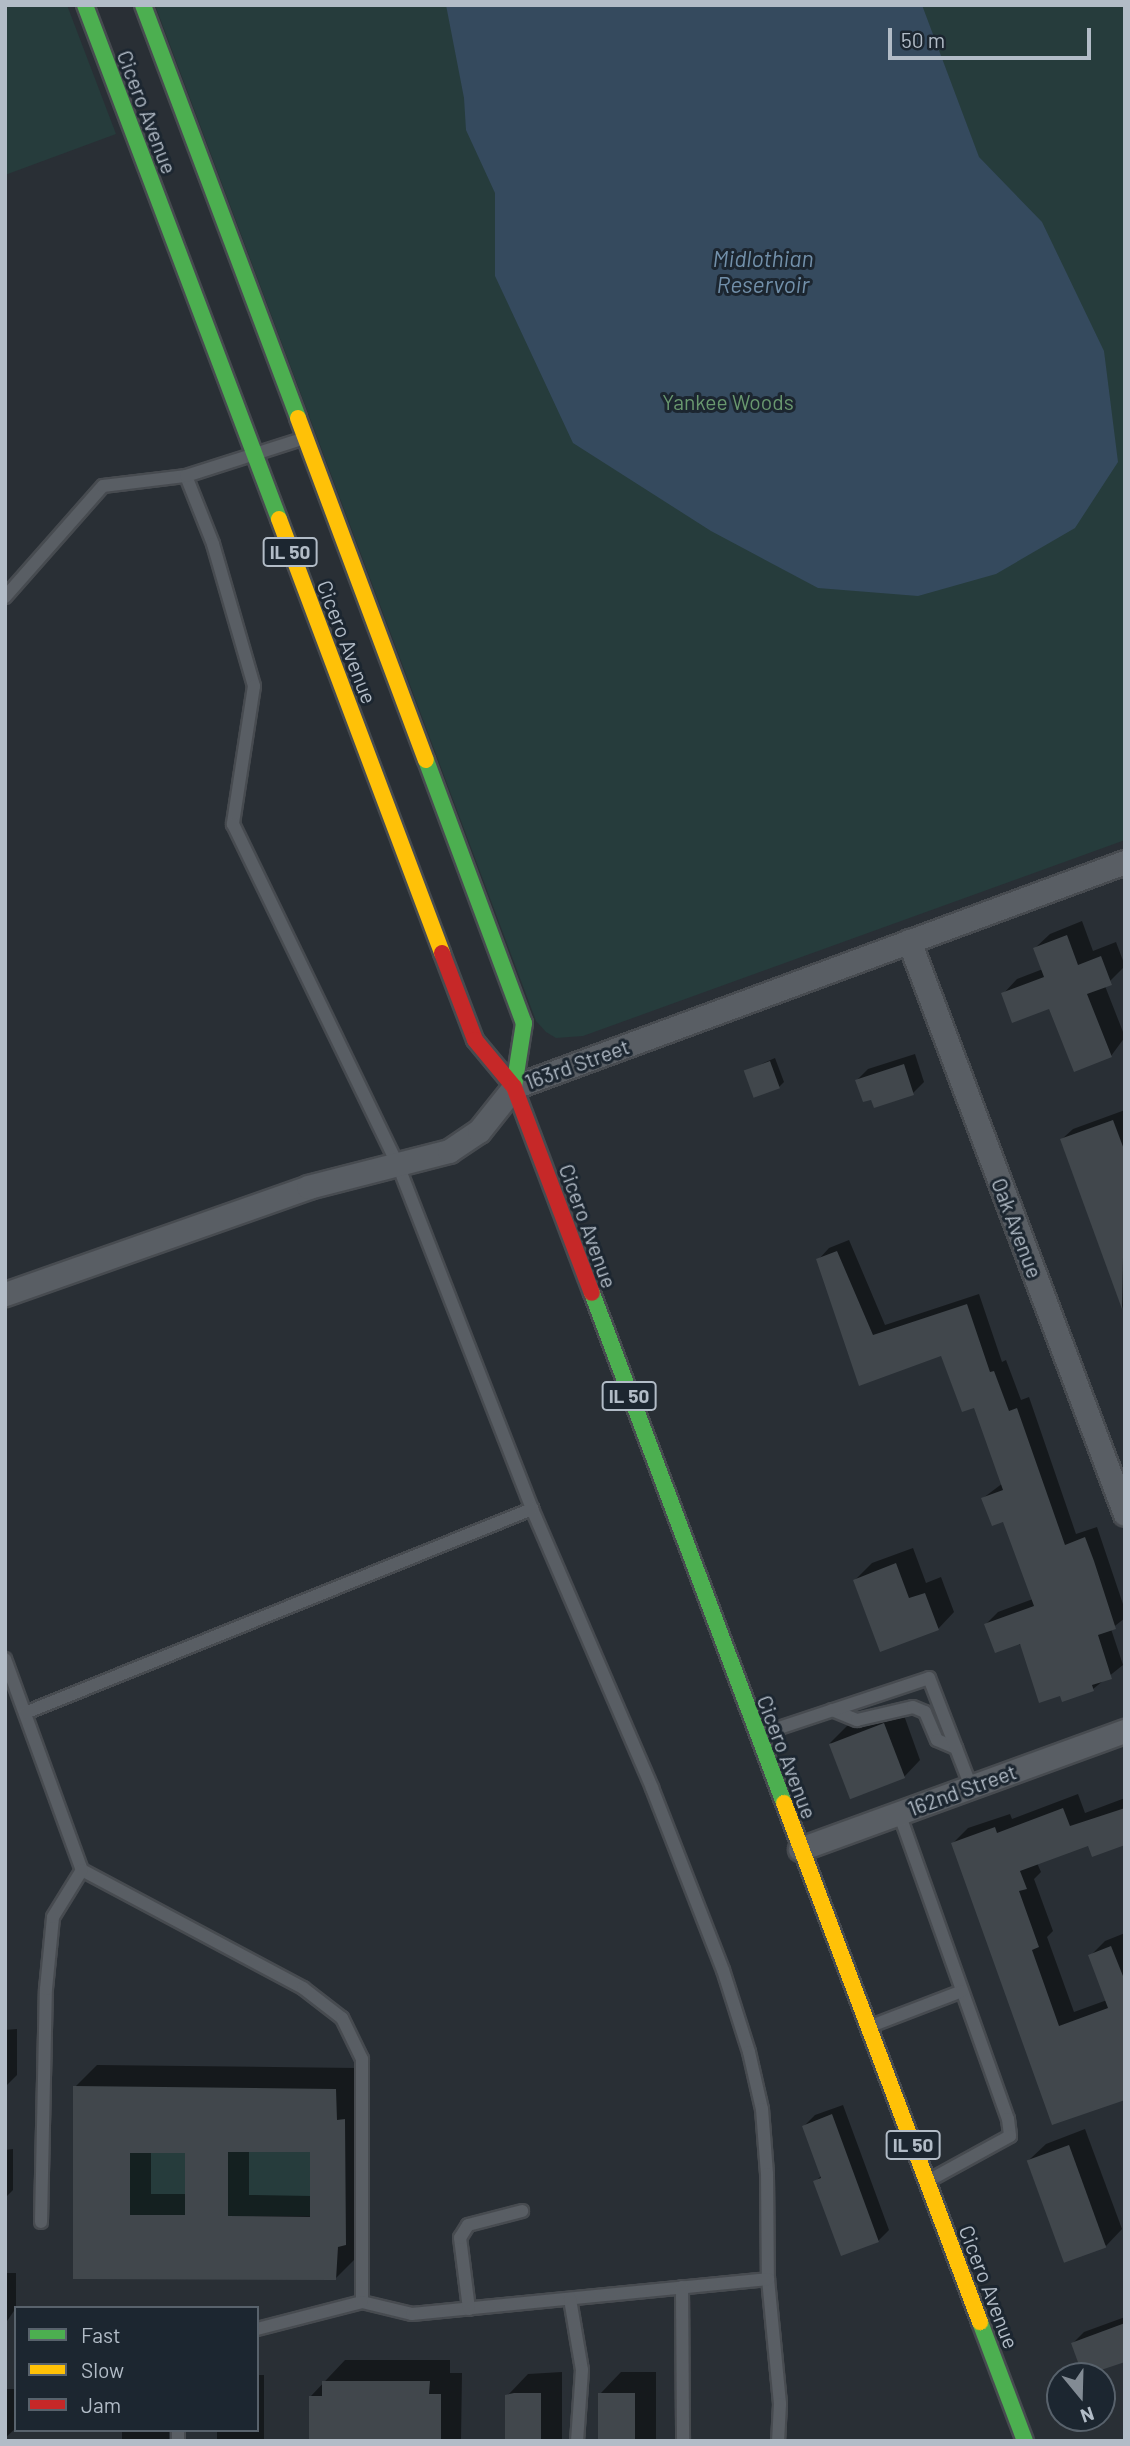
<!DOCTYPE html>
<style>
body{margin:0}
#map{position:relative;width:1130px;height:2446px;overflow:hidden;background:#292f35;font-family:Barlow,sans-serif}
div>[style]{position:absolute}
.green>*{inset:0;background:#263c3c;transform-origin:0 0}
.water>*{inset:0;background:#354a5e}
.shadow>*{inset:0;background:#0007;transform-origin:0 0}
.building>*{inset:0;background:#41474c;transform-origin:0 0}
.roads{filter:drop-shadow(2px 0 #474b50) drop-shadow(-2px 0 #474b50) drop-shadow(0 2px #474b50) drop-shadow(0 -2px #474b50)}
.lane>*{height:12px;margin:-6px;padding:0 6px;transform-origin:6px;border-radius:6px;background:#595e64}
.street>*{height:23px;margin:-11.5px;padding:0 11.5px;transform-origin:11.5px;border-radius:11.5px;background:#595e64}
.fast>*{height:16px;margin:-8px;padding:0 8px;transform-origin:8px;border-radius:8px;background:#4caf50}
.slow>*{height:16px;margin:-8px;padding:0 8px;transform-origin:8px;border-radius:8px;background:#ffc107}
.jam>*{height:16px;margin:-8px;padding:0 8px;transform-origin:8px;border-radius:8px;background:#c62828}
span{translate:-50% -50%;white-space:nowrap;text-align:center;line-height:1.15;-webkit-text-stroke:6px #1c2630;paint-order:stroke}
.shield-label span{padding:2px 5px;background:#1c2630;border:2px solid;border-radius:5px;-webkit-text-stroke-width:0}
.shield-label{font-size:19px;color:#b2bcc7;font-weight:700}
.street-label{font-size:21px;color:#b2bcc7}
.park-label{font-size:21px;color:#69986f}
.water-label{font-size:23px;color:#7290aa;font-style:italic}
.frame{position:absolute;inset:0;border:7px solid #b2bcc7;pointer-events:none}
.legend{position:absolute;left:14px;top:2306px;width:245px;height:126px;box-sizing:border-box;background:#1c2630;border:2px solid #58626c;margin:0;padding:9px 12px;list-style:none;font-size:21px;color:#b2bcc7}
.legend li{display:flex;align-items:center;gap:14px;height:35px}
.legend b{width:35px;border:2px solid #58626c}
.north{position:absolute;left:1046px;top:2362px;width:70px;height:70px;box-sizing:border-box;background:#1c2630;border:2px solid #58626c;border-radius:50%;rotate:161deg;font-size:19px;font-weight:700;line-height:28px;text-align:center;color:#b2bcc7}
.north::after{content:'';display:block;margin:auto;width:24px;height:32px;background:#828b94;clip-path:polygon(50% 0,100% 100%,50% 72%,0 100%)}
.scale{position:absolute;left:888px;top:28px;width:203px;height:32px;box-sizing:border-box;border:4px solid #b2bcc7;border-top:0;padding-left:9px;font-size:21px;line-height:24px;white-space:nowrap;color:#b2bcc7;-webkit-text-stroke:5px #1c2630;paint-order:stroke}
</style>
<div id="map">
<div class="green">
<div style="clip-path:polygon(5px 5px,67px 5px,116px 134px,5px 175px)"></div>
<div style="clip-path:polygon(155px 5px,1125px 5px,1125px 840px,583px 1036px,556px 1038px,546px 1032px,536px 1021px)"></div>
<div style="left:228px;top:2152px;width:82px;height:64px"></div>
<div style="left:130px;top:2153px;width:55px;height:62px"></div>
</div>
<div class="water">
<div style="clip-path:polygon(446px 5px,922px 5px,979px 157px,1042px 222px,1104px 351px,1118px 462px,1075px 528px,996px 574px,918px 596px,818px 588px,711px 531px,573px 443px,495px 276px,495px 193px,466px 130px,464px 98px)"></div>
</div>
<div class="shadow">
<div style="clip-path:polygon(1082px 921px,1093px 951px,1116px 942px,1125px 966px,1105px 986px,1125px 1037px,1111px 1056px,1050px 1006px,1003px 994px,1017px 979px,1043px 969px,1035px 948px,1050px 934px)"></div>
<div style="clip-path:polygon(915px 1054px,924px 1082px,913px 1093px,872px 1097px,857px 1080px,868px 1069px)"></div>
<div style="clip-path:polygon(775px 1058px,784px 1082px,779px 1087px,746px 1071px)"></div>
<div style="clip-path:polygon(1125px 1110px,1125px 1314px,1062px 1139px,1073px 1129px)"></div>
<div style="clip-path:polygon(849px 1240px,885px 1325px,979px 1294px,1002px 1362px,1006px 1360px,1021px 1400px,1029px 1397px,1076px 1534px,1097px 1527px,1125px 1610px,1125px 1618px,1111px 1629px,1123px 1665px,1093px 1689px,986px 1624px,998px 1612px,1033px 1599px,1004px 1520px,983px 1498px,1003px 1483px,975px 1406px,942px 1354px,860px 1384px,818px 1260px,829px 1248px)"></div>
<div style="clip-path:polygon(913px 1548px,926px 1583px,941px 1577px,954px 1612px,938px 1629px,855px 1580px,872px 1563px)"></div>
<div style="clip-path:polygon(901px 1707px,920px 1760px,904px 1777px,830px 1743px,847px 1726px)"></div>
<div style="clip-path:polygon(1078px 1794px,1085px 1813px,1125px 1798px,1125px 1844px,1089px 1844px,1037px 1863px,1041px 1872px,1034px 1879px,1053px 1931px,1047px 1937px,1074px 2012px,1107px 2000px,1090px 1956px,1105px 1941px,1125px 1933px,1125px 2086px,1098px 2107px,953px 1843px,968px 1828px,1010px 1814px,1012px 1819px)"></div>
<div style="clip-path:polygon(17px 2029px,17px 2075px,5px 2087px,5px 2030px)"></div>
<div style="clip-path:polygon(evenodd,97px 2065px,357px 2068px,357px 2257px,335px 2279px,75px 2277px,75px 2087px,97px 2065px,249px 2150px,312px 2150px,312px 2196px,249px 2195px,249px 2150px,97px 2065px,151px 2151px,187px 2151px,187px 2194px,151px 2194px,151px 2151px)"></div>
<div style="clip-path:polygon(843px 2105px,889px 2230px,878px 2241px,815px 2182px,822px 2175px,804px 2126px,815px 2115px)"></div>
<div style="clip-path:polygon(1085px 2129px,1122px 2229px,1106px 2246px,1029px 2160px,1046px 2144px)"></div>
<div style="clip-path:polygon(13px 2149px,13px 2190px,5px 2198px,5px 2150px)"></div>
<div style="clip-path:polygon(5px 2273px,16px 2273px,16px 2308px,5px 2324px)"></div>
<div style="clip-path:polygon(1125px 2317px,1125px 2361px,1073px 2343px,1084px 2332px)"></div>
<div style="clip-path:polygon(345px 2360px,450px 2360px,450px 2373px,462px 2373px,461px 2441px,311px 2441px,311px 2396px)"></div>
<div style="clip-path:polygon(562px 2372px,562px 2441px,507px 2441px,507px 2396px,528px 2374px)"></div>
<div style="clip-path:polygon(621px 2372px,656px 2372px,656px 2441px,600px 2441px,600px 2394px)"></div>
<div style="clip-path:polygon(257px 2375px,264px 2375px,264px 2441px,217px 2441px,217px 2430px,257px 2430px)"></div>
<div style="clip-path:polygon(5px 2389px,16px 2389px,16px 2428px,5px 2438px)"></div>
<div style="left:122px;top:2430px;width:47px;height:11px"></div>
</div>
<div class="building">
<div style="clip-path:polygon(1067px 935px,1078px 965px,1101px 956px,1112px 985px,1087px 994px,1112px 1057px,1074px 1072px,1049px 1009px,1012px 1023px,1001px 993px,1044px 977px,1033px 948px)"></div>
<div style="left:770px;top:1061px;width:29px;height:28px;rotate:70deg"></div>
<div style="clip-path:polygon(904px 1064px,914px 1095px,874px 1108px,871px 1100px,863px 1102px,855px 1080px)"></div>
<div style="clip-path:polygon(1113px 1120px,1125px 1152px,1122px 1309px,1060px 1139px)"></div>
<div style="clip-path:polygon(837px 1251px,873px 1335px,967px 1304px,990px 1372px,994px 1371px,1009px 1411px,1017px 1408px,1065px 1545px,1085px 1537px,1094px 1561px,1116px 1629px,1098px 1635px,1112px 1679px,1092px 1685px,1094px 1691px,1062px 1702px,1060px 1696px,1039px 1703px,1020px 1644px,995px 1653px,984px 1624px,1034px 1606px,1003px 1522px,992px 1526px,981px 1498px,1003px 1490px,974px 1408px,962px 1412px,941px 1356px,859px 1386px,816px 1259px)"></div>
<div style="clip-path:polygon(896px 1563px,909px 1598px,925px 1593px,939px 1630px,880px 1652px,853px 1580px)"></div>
<div style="left:884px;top:1723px;width:59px;height:59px;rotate:69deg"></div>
<div style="clip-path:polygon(1063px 1808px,1070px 1826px,1125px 1808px,1125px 1845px,1092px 1857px,1088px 1846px,1020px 1871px,1027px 1889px,1019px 1891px,1039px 1947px,1032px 1950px,1059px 2026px,1108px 2008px,1088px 1955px,1111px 1946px,1125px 1981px,1125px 2100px,1052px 2125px,951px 1843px,995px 1827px,997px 1833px)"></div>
<div style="clip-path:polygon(evenodd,73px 2086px,336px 2089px,337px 2120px,345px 2119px,346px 2245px,338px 2247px,336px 2280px,73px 2279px,73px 2086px,228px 2152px,310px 2152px,310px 2217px,228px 2216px,228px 2152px,73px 2086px,130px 2153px,185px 2153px,185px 2215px,130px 2215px,130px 2153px)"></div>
<div style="clip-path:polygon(832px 2114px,879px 2242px,841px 2256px,813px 2181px,821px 2178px,802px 2126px)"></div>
<div style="left:1069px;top:2145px;width:109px;height:45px;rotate:70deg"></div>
<div style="clip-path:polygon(1125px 2323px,1125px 2362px,1083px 2376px,1071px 2343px)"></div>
<div style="clip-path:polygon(322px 2381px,430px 2381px,429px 2394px,441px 2394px,441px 2441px,309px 2441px,309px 2396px,322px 2396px)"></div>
<div style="clip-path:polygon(514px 2393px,541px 2393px,541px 2441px,505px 2441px,505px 2395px)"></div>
<div style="left:598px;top:2393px;width:37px;height:48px"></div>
</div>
<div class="roads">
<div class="lane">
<div style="left:186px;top:476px;width:73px;rotate:68.3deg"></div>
<div style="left:213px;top:544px;width:148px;rotate:73.9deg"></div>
<div style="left:254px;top:686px;width:140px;rotate:98.7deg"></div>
<div style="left:233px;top:824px;width:379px;rotate:64.2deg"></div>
<div style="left:398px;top:1165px;width:369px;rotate:68.7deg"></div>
<div style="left:532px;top:1509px;width:304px;rotate:66.7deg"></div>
<div style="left:652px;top:1788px;width:195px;rotate:68.7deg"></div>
<div style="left:723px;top:1970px;width:86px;rotate:72.4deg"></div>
<div style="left:749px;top:2052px;width:58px;rotate:77.2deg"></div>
<div style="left:762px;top:2109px;width:65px;rotate:85.6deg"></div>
<div style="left:767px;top:2174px;width:105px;rotate:89.5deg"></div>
<div style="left:768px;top:2279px;width:126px;rotate:84.5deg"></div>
<div style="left:780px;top:2404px;width:37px;rotate:93deg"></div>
<div style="left:5px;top:597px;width:148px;rotate:-48.6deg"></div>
<div style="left:103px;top:486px;width:84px;rotate:-6.9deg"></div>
<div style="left:186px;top:476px;width:122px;rotate:-17.7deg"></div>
<div style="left:5px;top:1659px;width:225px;rotate:70deg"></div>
<div style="left:82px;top:1870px;width:251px;rotate:28.1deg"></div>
<div style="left:303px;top:1988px;width:49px;rotate:37.6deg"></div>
<div style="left:342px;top:2018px;width:46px;rotate:64deg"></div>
<div style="left:362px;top:2059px;width:243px;rotate:90deg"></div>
<div style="left:362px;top:2302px;width:51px;rotate:13.5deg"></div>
<div style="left:412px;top:2314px;width:358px;rotate:-5.6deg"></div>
<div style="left:832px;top:1710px;width:27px;rotate:22deg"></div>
<div style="left:857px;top:1720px;width:57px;rotate:-13.1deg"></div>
<div style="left:913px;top:1707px;width:13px;rotate:23deg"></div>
<div style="left:925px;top:1712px;width:30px;rotate:67deg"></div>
<div style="left:937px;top:1740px;width:21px;rotate:23deg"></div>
<div style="left:25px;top:1713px;width:547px;rotate:-21.92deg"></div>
<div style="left:761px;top:1734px;width:177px;rotate:-18.4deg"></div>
<div style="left:929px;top:1678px;width:117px;rotate:68.9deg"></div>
<div style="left:899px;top:1813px;width:325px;rotate:70.4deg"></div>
<div style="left:1008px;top:2119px;width:17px;rotate:83deg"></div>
<div style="left:1010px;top:2136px;width:91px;rotate:151.2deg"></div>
<div style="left:871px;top:2026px;width:97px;rotate:-21deg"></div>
<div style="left:41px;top:2222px;width:233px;rotate:-88.8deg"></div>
<div style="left:46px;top:1989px;width:72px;rotate:-84.4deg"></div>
<div style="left:53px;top:1917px;width:55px;rotate:-58.3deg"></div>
<div style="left:682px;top:2287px;width:154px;rotate:89.6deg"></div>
<div style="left:570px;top:2299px;width:72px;rotate:80.4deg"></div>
<div style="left:582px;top:2370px;width:71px;rotate:94deg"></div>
<div style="left:469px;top:2309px;width:72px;rotate:-97.2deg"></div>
<div style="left:460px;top:2238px;width:15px;rotate:-58deg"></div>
<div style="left:468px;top:2225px;width:56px;rotate:-14.5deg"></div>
<div style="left:257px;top:2329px;width:108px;rotate:-14.4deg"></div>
<div style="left:178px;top:2441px;width:11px;rotate:-90deg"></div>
</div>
<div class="street">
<div style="left:909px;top:941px;width:612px;rotate:69.35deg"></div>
<div style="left:5px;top:1294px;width:321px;rotate:-19.4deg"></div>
<div style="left:308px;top:1187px;width:146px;rotate:-14.3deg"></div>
<div style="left:449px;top:1151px;width:36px;rotate:-34deg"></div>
<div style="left:479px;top:1131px;width:56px;rotate:-51.5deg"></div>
<div style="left:514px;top:1087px;width:651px;rotate:-20.22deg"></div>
<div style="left:800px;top:1849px;width:346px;rotate:-20deg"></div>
</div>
<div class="fast">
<div style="left:85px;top:5px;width:549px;rotate:69.32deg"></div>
<div style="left:143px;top:5px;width:441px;rotate:69.4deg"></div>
<div style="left:426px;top:760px;width:281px;rotate:69.6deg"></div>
<div style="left:524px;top:1023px;width:65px;rotate:98.9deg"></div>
<div style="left:592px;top:1293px;width:545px;rotate:69.37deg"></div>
<div style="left:980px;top:2322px;width:127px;rotate:69.3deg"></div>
</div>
<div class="slow">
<div style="left:298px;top:418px;width:365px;rotate:69.5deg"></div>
<div style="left:279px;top:519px;width:464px;rotate:69.4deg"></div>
<div style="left:784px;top:1803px;width:555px;rotate:69.31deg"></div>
</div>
<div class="jam">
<div style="left:442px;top:953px;width:93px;rotate:69.2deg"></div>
<div style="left:475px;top:1040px;width:61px;rotate:50.3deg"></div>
<div style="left:514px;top:1087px;width:220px;rotate:69.3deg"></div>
</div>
</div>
<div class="shield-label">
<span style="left:290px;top:552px">IL 50</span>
<span style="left:629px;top:1396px">IL 50</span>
<span style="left:913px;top:2145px">IL 50</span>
</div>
<div class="street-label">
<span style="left:147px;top:112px;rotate:69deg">Cicero Avenue</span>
<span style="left:347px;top:642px;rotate:69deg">Cicero Avenue</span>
<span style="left:577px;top:1064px;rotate:-20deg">163rd Street</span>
<span style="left:588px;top:1226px;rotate:70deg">Cicero Avenue</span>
<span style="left:1017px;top:1228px;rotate:69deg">Oak Avenue</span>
<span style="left:787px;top:1757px;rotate:69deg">Cicero Avenue</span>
<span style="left:962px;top:1790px;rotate:-20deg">162nd Street</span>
<span style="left:989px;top:2287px;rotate:69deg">Cicero Avenue</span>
</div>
<div class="park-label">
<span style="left:728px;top:402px">Yankee Woods</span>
</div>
<div class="water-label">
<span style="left:763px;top:271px">Midlothian<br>Reservoir</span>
</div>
<div class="frame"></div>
<ul class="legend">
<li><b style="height:9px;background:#4caf50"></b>Fast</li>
<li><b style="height:9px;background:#ffc107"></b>Slow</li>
<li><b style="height:9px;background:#c62828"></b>Jam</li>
</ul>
<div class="north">N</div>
<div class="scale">50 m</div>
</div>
